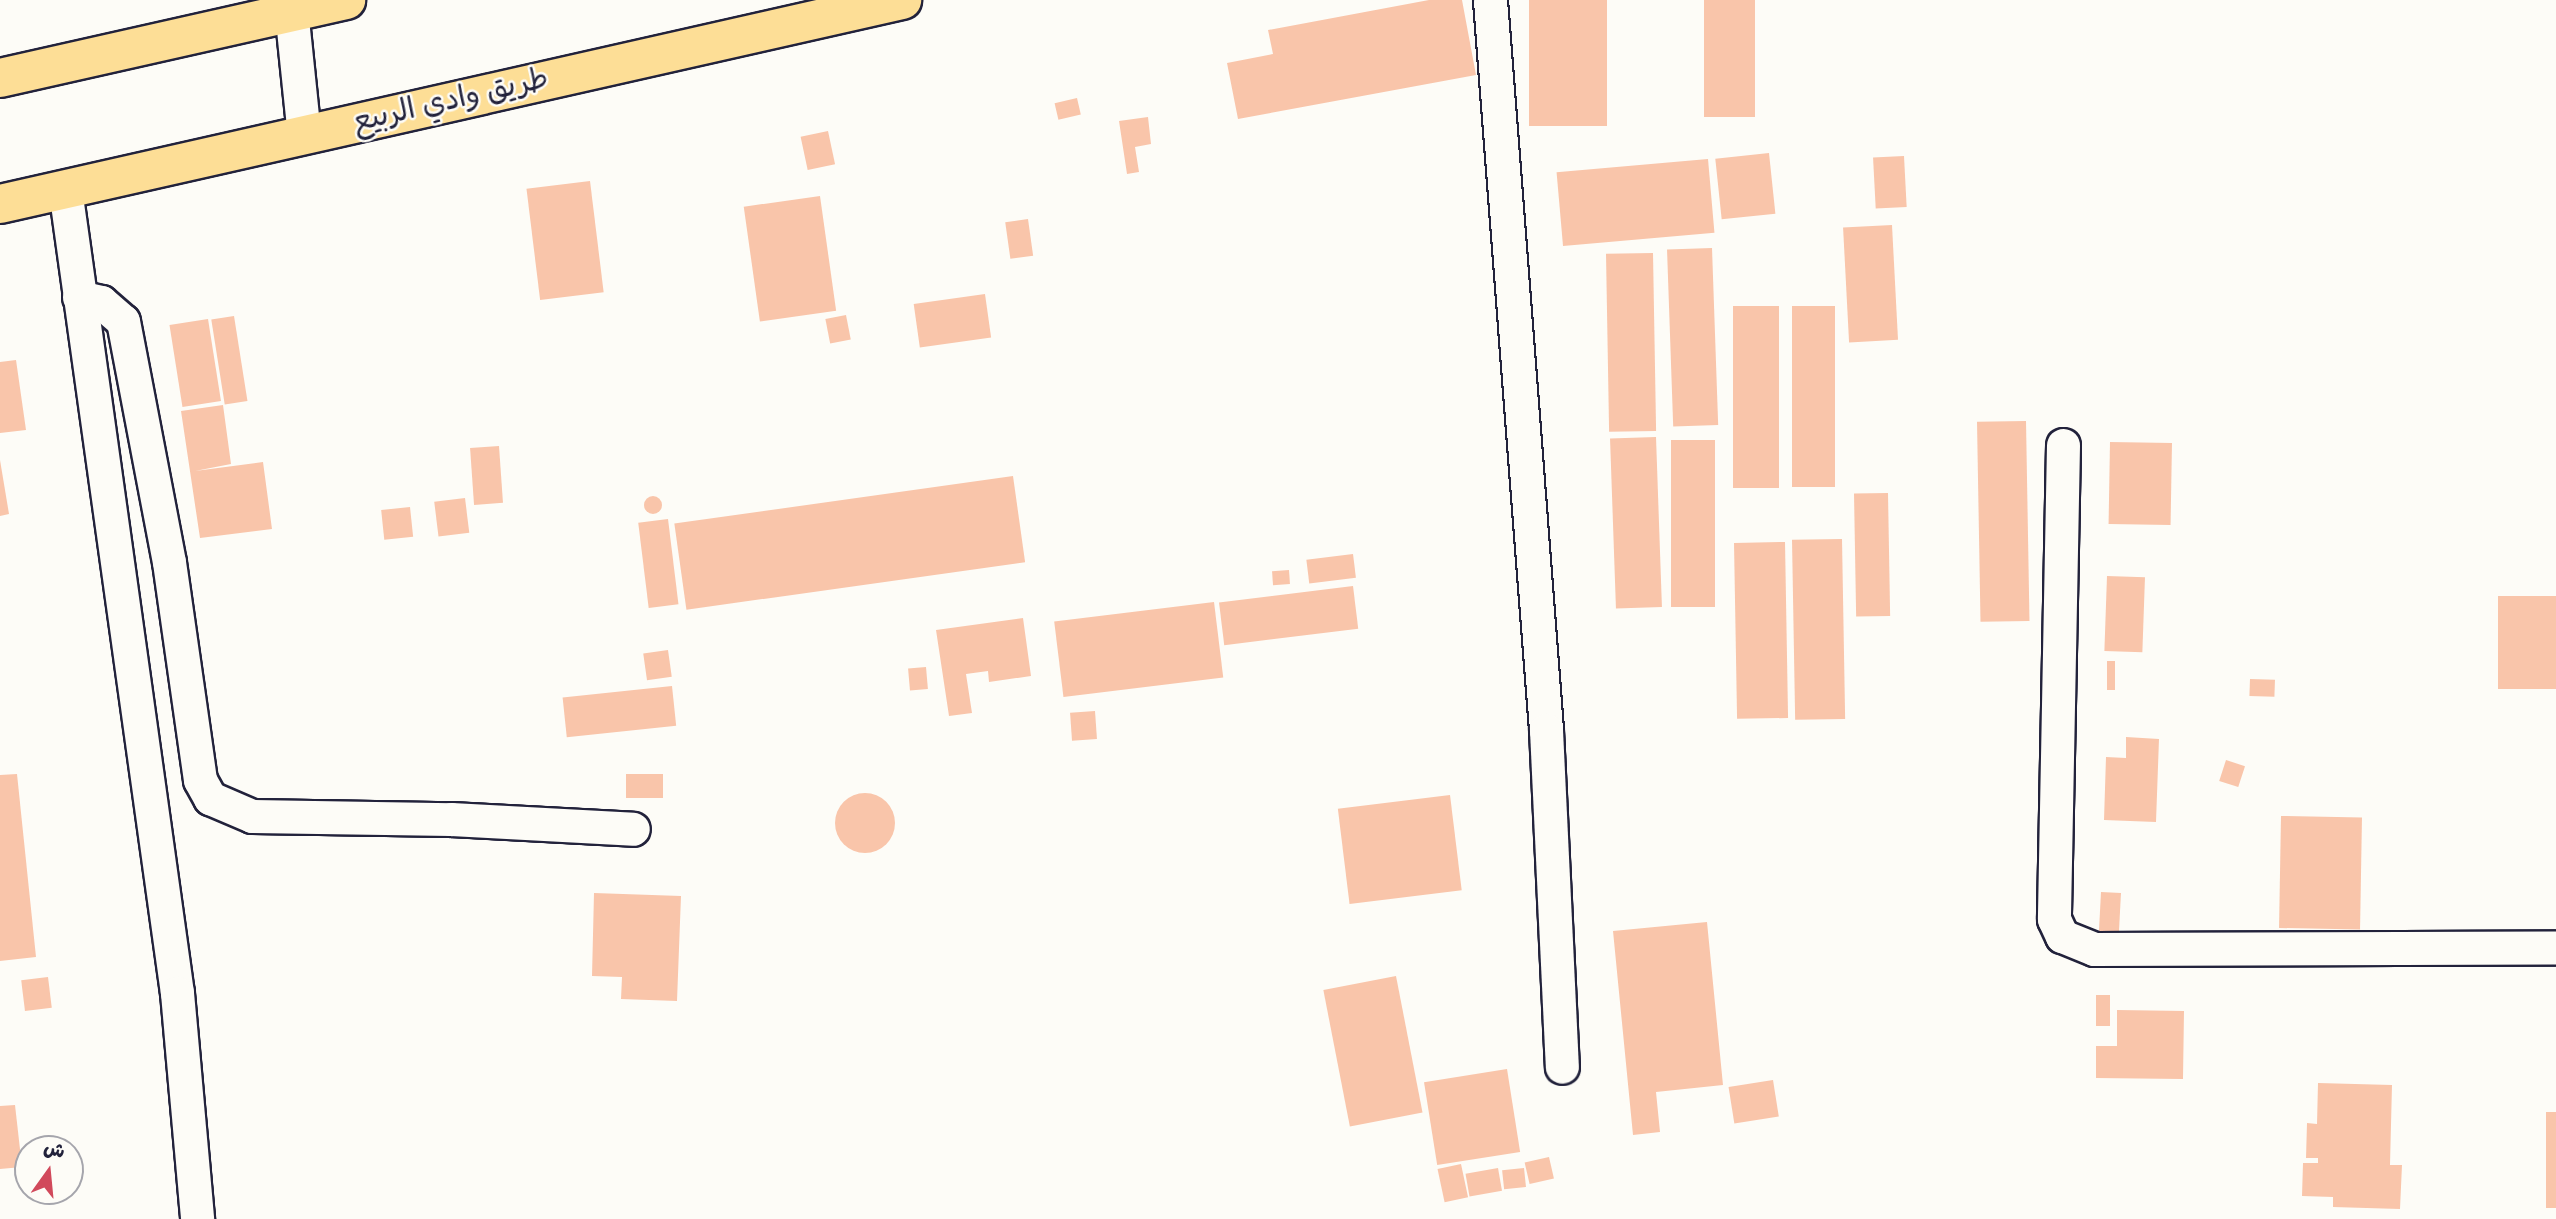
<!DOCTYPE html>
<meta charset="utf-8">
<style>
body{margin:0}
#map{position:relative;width:2556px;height:1219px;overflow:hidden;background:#fdfcf7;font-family:"Indie Flower","Playpen Sans Arabic",sans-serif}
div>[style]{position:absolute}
.building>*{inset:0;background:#f9c5aa;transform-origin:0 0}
.round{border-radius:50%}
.roads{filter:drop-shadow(2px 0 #22223b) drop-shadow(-2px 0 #22223b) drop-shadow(0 2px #22223b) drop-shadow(0 -2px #22223b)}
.street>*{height:33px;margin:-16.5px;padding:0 16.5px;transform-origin:16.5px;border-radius:16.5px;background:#fdfcf7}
.highway>*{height:38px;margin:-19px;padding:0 19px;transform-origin:19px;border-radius:19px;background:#fdde96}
span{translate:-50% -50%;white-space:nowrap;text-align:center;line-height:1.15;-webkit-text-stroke:5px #fdfcf7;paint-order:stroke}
.street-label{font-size:30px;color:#22223b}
.north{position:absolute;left:14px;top:1135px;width:70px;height:70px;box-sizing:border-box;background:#fdfcf7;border:2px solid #a5a5ac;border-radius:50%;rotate:15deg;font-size:19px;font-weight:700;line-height:28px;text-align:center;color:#22223b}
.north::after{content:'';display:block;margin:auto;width:24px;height:32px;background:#d1495b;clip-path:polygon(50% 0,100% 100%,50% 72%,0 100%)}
</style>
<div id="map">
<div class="building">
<div style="clip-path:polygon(1429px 0,1462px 0,1476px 75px,1238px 119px,1227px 63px,1273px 54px,1268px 30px)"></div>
<div style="left:1529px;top:0;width:78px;height:126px"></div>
<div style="left:1704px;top:0;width:51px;height:117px"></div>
<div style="left:1077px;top:98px;width:17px;height:23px;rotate:77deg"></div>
<div style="clip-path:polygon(1148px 117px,1151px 144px,1135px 147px,1139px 172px,1127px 174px,1119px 121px)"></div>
<div style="left:828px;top:131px;width:34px;height:28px;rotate:78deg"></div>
<div style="left:1769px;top:153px;width:61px;height:54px;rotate:84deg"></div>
<div style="left:1904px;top:156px;width:51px;height:31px;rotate:87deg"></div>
<div style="left:1708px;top:159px;width:74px;height:152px;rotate:85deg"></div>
<div style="left:590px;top:181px;width:112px;height:64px;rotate:83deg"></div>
<div style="left:820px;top:196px;width:116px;height:77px;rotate:82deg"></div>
<div style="left:1028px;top:219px;width:37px;height:23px;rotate:82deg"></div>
<div style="left:1892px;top:225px;width:115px;height:49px;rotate:87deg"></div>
<div style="left:1712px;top:248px;width:177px;height:45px;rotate:88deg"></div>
<div style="left:1653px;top:253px;width:178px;height:47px;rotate:89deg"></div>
<div style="left:985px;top:294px;width:44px;height:72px;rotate:82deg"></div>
<div style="left:1733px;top:306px;width:46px;height:182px"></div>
<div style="left:1792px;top:306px;width:43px;height:181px"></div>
<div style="left:846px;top:315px;width:25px;height:21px;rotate:79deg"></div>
<div style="left:234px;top:316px;width:86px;height:23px;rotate:81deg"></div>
<div style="left:208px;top:319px;width:83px;height:39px;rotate:81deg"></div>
<div style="clip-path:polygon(16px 360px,26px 430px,0 433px,0 362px)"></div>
<div style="clip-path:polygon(223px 405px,231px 464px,195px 471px,263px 462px,272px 529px,200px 538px,181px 411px)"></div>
<div style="left:2026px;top:421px;width:200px;height:49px;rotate:89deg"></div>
<div style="left:1656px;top:437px;width:170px;height:46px;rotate:88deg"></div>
<div style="left:1671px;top:440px;width:44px;height:167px"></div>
<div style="left:2110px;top:442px;width:62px;height:82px;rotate:1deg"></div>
<div style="left:499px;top:446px;width:57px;height:29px;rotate:86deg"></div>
<div style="clip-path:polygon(0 460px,9px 514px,0 516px)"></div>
<div style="left:1013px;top:476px;width:87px;height:342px;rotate:82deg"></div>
<div style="left:1888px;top:493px;width:123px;height:34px;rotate:89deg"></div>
<div class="round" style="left:644px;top:496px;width:18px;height:18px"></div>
<div style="left:465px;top:498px;width:35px;height:31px;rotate:83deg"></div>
<div style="left:410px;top:507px;width:30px;height:29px;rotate:84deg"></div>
<div style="left:668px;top:519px;width:86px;height:30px;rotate:83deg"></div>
<div style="left:1842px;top:539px;width:180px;height:50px;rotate:89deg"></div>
<div style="left:1785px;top:542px;width:176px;height:51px;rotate:89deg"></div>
<div style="left:1353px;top:554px;width:24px;height:47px;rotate:83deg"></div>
<div style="left:1289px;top:570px;width:14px;height:17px;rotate:86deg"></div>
<div style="left:2107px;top:576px;width:38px;height:75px;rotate:2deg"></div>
<div style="left:1353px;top:586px;width:43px;height:135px;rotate:83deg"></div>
<div style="left:2556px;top:596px;width:93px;height:58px;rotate:90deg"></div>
<div style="left:1214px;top:602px;width:76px;height:161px;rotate:83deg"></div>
<div style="clip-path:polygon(1023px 618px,1031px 676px,989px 682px,988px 671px,966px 674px,972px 713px,949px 716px,936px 630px)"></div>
<div style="left:668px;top:650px;width:27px;height:25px;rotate:82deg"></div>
<div style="left:2107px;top:661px;width:8px;height:29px"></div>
<div style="left:926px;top:667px;width:22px;height:18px;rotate:85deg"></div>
<div style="left:2250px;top:679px;width:25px;height:17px;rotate:2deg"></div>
<div style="left:672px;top:686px;width:40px;height:110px;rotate:84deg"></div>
<div style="left:1095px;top:711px;width:28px;height:25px;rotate:86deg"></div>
<div style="clip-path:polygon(2126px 737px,2159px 739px,2156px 822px,2104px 820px,2106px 757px,2126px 758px)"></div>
<div style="left:2226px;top:760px;width:20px;height:22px;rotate:18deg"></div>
<div style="clip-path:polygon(17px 774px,36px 957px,0 961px,0 775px)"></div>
<div style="left:626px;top:774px;width:37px;height:24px"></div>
<div class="round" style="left:835px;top:793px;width:60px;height:60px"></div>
<div style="left:1450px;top:795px;width:96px;height:113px;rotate:83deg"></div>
<div style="left:2281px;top:816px;width:81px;height:112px;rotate:1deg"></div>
<div style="left:2101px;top:892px;width:20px;height:40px;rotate:3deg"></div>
<div style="clip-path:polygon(594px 893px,681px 896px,677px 1001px,621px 999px,622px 977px,592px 976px)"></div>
<div style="clip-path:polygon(1707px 922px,1723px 1085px,1656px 1092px,1660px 1132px,1633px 1135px,1613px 931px)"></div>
<div style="left:1396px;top:976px;width:139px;height:74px;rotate:79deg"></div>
<div style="left:48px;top:977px;width:31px;height:27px;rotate:83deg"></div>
<div style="left:2096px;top:995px;width:14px;height:31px"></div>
<div style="clip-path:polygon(2117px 1010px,2184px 1011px,2183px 1079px,2096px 1078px,2096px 1046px,2117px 1046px)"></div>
<div style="left:1507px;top:1069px;width:84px;height:84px;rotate:81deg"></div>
<div style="left:1773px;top:1080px;width:37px;height:45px;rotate:81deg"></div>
<div style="clip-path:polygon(2318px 1083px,2392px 1085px,2390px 1165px,2402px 1165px,2400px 1209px,2333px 1207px,2333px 1197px,2302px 1196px,2303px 1163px,2318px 1163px,2318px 1158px,2306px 1158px,2307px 1123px,2317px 1124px)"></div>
<div style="clip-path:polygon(15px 1105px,22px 1167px,0 1169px,0 1106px)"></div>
<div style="left:2546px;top:1112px;width:10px;height:96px"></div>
<div style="left:1549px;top:1157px;width:22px;height:25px;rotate:77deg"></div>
<div style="left:1461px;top:1164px;width:34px;height:24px;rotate:78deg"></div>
<div style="left:1498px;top:1168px;width:23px;height:33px;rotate:80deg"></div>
<div style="left:1524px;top:1168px;width:19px;height:22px;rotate:84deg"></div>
</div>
<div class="roads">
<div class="street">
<div style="left:290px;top:0;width:136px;rotate:84.1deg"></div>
<div style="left:1490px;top:0;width:732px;rotate:85.61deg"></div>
<div style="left:1546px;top:730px;width:337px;rotate:87.3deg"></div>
<div style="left:65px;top:189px;width:812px;rotate:82.07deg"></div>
<div style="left:177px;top:993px;width:227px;rotate:84.9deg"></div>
<div style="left:79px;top:297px;width:23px;rotate:13deg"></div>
<div style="left:101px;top:302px;width:29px;rotate:41deg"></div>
<div style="left:123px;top:321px;width:245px;rotate:79.2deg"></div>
<div style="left:169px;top:562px;width:220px;rotate:81.9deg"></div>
<div style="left:200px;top:780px;width:21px;rotate:61deg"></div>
<div style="left:210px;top:798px;width:46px;rotate:23.2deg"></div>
<div style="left:252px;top:816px;width:199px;rotate:0.9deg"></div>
<div style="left:451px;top:819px;width:182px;rotate:3.1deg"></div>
<div style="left:2063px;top:445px;width:474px;rotate:91.1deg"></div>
<div style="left:2054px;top:919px;width:19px;rotate:65deg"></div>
<div style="left:2062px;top:936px;width:35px;rotate:22deg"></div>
<div style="left:2094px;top:949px;width:462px;rotate:-0.2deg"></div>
</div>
<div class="highway">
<div style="left:0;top:78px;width:355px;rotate:-12.7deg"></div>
<div style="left:0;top:204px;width:925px;rotate:-12.74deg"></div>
</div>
</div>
<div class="street-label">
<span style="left:451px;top:102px;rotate:-13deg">طريق وادي الربيع</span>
</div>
<div class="north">ش</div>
</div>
